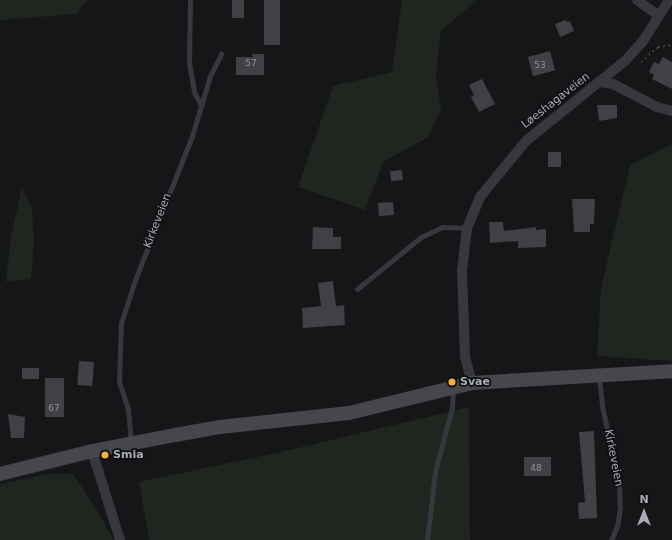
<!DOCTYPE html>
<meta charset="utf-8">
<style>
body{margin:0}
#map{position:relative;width:672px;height:540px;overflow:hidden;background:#161618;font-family:"DejaVu Sans",sans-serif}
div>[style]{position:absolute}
.green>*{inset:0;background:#1e261f}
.building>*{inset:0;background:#404145;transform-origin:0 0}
.path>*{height:2px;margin-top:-1px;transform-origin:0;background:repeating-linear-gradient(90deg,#3d3f44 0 2px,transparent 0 5px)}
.lane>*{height:5px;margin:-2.5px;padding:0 2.5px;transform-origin:2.5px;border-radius:2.5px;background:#37383d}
.street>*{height:10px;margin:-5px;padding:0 5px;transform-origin:5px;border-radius:5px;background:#37383d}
.secondary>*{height:14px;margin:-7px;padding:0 7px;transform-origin:7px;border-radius:7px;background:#45474d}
.dots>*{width:11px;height:11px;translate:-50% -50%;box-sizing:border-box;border:2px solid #111113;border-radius:50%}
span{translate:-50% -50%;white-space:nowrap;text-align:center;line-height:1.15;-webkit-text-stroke:3.5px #111113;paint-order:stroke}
.number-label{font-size:9px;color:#8e929b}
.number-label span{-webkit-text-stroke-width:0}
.street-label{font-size:11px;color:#a8adb8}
.poi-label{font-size:11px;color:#a8adb8;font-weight:700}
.left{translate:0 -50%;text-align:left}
.north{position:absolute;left:624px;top:492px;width:40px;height:40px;-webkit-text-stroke:3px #111113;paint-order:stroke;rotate:0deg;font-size:11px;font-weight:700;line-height:16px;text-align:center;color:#a8adb8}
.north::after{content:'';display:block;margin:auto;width:14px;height:18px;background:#a8adb8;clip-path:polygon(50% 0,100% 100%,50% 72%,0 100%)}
</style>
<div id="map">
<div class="green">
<div style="clip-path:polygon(0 0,88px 0,76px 14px,0 20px)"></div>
<div style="clip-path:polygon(402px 0,477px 0,441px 31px,436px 76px,441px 109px,428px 137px,383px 162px,365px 210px,298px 187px,333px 86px,392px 72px)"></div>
<div style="clip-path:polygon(672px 144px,672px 361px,597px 356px,601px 288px,630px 165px)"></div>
<div style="clip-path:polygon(22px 187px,32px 209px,34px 242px,31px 279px,6px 282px,11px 235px)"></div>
<div style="clip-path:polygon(469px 407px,470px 540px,149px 540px,139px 482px,281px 452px)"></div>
<div style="clip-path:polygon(48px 474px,73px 474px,96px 508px,114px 540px,0 540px,0 484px)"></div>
</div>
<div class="building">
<div style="left:232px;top:0;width:12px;height:18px"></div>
<div style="left:264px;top:0;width:16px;height:45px"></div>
<div style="clip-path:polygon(566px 20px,567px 22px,570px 21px,574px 31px,560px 37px,555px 24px)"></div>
<div style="left:550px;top:51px;width:20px;height:23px;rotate:75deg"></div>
<div style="clip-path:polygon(252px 54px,264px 54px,264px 75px,236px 75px,236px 57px,253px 57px)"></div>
<div style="clip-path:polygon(663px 57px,672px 62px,672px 89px,652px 79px,654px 75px,649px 72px,654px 62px,659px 64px)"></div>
<div style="clip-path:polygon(482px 79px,495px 104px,479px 112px,471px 97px,474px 95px,469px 85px)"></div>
<div style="clip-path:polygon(597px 105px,617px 105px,617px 118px,599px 121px)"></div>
<div style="left:548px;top:152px;width:13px;height:15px"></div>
<div style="left:402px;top:170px;width:10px;height:12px;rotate:84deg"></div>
<div style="clip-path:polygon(572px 199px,595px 199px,594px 224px,590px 224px,590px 232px,574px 232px)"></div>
<div style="left:393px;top:202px;width:13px;height:15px;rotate:86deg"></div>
<div style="clip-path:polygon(489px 222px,503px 222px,504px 231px,536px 227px,536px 230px,546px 229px,546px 247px,518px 248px,518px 241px,490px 243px)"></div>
<div style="clip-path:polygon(313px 227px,333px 228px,333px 237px,341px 237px,341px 249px,312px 249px)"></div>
<div style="clip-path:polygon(333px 281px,336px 306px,344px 305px,345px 325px,303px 328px,302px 308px,321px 306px,318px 283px)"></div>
<div style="left:79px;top:361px;width:15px;height:24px;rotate:4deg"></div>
<div style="left:22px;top:368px;width:17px;height:11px"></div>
<div style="left:45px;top:378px;width:19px;height:39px"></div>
<div style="clip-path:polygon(8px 414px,25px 417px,24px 438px,11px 438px)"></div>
<div style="clip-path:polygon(594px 431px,597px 518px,579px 519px,578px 503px,585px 502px,579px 432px)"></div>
<div style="left:524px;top:457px;width:27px;height:19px"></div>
</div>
<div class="path">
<div style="left:641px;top:62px;width:23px;rotate:-41deg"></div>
<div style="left:658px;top:47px;width:14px;rotate:-8deg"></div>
</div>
<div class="lane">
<div style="left:190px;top:0;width:63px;rotate:90.9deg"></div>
<div style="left:189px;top:63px;width:29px;rotate:80deg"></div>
<div style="left:194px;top:92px;width:15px;rotate:62deg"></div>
<div style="left:357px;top:289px;width:82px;rotate:-39.1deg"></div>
<div style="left:421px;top:237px;width:23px;rotate:-25deg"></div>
<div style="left:442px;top:227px;width:25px;rotate:2deg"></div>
<div style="left:599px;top:376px;width:30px;rotate:84deg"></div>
<div style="left:602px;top:406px;width:80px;rotate:77.7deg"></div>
<div style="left:619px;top:484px;width:24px;rotate:88deg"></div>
<div style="left:620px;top:508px;width:18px;rotate:99deg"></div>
<div style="left:617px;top:526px;width:15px;rotate:113deg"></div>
<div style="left:131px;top:443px;width:34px;rotate:-95deg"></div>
<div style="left:128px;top:409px;width:29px;rotate:-108deg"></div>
<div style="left:119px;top:381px;width:58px;rotate:-88deg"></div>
<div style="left:121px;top:323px;width:45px;rotate:-72deg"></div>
<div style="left:135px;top:280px;width:155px;rotate:-68.4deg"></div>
<div style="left:192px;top:136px;width:63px;rotate:-73.3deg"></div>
<div style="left:210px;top:76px;width:25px;rotate:-63deg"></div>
<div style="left:427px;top:540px;width:69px;rotate:-83.4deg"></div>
<div style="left:435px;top:471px;width:65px;rotate:-74.9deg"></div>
<div style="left:452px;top:408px;width:20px;rotate:-87deg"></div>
</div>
<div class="street">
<div style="left:637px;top:0;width:26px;rotate:36deg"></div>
<div style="left:600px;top:82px;width:13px;rotate:9deg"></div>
<div style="left:613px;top:84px;width:50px;rotate:27.6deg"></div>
<div style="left:657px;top:107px;width:16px;rotate:15deg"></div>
<div style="left:472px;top:383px;width:28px;rotate:-105deg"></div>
<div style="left:465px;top:356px;width:86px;rotate:-92deg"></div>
<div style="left:462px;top:270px;width:42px;rotate:-83.2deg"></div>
<div style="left:467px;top:228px;width:34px;rotate:-67deg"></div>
<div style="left:480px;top:197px;width:72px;rotate:-50.6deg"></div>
<div style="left:526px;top:141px;width:129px;rotate:-39deg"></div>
<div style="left:626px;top:60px;width:25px;rotate:-48deg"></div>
<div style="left:643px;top:41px;width:49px;rotate:-57.6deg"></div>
<div style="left:92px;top:451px;width:93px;rotate:72.5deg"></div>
</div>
<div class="secondary">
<div style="left:0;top:474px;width:95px;rotate:-14deg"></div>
<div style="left:92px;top:451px;width:85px;rotate:-10.9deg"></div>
<div style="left:175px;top:435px;width:46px;rotate:-10.1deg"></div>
<div style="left:220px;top:427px;width:130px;rotate:-6.2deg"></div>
<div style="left:349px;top:413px;width:127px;rotate:-13.7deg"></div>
<div style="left:472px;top:383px;width:200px;rotate:-3.4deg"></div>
</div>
<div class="dots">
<div style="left:452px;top:382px;background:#f2b134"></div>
<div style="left:105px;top:455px;background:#f2b134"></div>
</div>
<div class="number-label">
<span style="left:251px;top:63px">57</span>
<span style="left:540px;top:65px">53</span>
<span style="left:54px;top:408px">67</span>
<span style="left:536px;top:468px">48</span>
</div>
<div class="street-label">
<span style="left:556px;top:101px;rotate:-38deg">Løeshagaveien</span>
<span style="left:158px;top:221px;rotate:-69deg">Kirkeveien</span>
<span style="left:613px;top:458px;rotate:79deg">Kirkeveien</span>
</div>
<div class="poi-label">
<span class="left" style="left:460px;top:382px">Svae</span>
<span class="left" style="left:113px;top:455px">Smia</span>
</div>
<div class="north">N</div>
</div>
